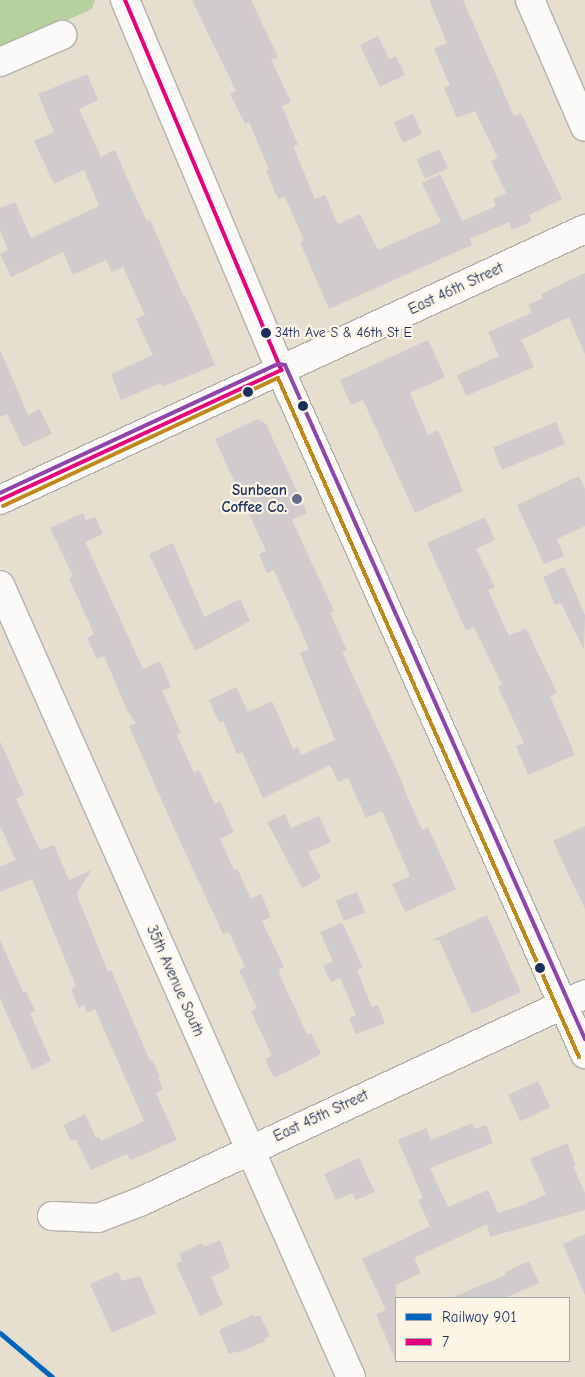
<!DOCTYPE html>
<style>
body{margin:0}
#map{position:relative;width:585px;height:1377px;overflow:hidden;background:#e6dfcf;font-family:"Comic Neue",sans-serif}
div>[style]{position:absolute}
.green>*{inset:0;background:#b6d09e}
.building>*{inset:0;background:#d0cbcc;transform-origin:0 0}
.roads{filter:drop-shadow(1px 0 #b3b1ab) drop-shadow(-1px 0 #b3b1ab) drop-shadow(0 1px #b3b1ab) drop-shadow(0 -1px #b3b1ab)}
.minor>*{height:28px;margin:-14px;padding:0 14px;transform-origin:14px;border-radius:14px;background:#fbfaf8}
.bus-1>*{height:4px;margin:-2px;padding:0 2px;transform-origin:2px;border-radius:2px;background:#e5007d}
.bus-2>*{height:4px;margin:-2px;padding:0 2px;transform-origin:2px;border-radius:2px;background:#c08818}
.bus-3>*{height:4px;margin:-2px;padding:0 2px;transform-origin:2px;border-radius:2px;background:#8e44ad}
.rail-1>*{height:5px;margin:-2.5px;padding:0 2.5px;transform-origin:2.5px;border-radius:2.5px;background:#0065bd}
.dots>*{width:14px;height:14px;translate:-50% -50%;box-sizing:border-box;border:2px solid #fcf5e5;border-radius:50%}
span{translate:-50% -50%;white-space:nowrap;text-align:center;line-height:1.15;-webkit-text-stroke:4.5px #fcf5e5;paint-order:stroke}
.bus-label{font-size:14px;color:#1b2f5e}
.left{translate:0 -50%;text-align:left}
.street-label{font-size:15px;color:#1b2f5e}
.poi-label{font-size:15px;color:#1b2f5e;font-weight:700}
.right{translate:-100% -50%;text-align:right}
.legend{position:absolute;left:395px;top:1297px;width:175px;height:65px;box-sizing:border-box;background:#fcf5e5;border:1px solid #a2a6af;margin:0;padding:6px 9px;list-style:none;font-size:15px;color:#1b2f5e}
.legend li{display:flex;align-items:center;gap:10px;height:25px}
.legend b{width:25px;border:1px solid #a2a6af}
</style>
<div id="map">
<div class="green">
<div style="clip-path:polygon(0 0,95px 0,92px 9px,0 50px)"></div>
</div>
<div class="building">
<div style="clip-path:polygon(192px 0,251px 0,278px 57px,271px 60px,291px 102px,282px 106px,298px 145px,293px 146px,315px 199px,325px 195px,338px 224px,360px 214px,378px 250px,441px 222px,422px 183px,440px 174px,462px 221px,496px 206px,493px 199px,506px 193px,491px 161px,498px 158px,475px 111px,457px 118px,444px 88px,450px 86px,434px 49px,447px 43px,429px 0,463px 0,514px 116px,521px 113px,562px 199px,529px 215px,532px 221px,512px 230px,509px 222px,470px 239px,472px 245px,329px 309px,300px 242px,304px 240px,285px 197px,278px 199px,266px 171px,269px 169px,249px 122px,245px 124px,230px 94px,236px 91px)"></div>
<div style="clip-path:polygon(378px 36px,389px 59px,396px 56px,405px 75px,380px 87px,360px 45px)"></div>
<div style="clip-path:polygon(87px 74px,98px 100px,79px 109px,101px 157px,115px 150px,132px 189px,147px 221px,150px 220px,184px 297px,185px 296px,199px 326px,215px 365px,162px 387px,161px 383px,121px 400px,111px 374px,153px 355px,136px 319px,145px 315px,123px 267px,112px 272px,106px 260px,73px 275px,63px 252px,11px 277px,0 254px,8px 249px,0 231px,0 208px,15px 202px,31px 238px,99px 206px,84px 170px,54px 184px,34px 141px,54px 132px,38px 94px)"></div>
<div style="left:413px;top:114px;width:22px;height:21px;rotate:66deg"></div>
<div style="left:439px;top:149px;width:21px;height:25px;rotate:65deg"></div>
<div style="clip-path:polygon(585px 273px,585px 354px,569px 317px,521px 340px,534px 367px,466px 396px,457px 375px,499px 356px,488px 332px,532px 313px,528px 305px,543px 298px,541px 294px)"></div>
<div style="clip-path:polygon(428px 340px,445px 377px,410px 393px,428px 435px,438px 430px,463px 491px,415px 513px,363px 400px,351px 405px,340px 380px)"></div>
<div style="clip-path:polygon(0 350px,28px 415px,40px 409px,52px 434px,23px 447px,7px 414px,0 417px)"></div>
<div style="clip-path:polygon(258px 419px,266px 424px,307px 513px,292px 520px,334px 611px,330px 613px,347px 650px,342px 652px,404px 786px,403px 787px,422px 830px,428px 827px,456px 889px,405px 912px,392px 884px,410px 876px,382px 811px,366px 818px,348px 778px,338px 782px,330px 765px,263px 798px,242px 752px,237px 754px,223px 721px,219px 723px,209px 700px,236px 687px,248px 712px,272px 701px,293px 749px,298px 747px,301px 755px,335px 740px,300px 653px,309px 649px,274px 570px,267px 573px,259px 554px,266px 551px,215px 439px)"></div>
<div style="left:556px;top:422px;width:24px;height:68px;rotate:68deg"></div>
<div style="clip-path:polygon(579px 476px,585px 489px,585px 526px,557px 539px,564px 556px,544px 564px,517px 505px)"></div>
<div style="clip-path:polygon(83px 513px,86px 520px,95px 517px,103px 534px,85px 542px,143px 669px,160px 661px,171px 687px,162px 691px,181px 733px,177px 735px,194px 773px,199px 770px,215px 804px,220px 801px,234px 832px,220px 839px,234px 870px,237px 868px,251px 899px,261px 894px,271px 917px,262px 921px,284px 967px,279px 970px,280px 976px,307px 1034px,311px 1033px,321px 1054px,274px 1078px,265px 1059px,272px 1056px,251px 1011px,257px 1008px,239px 970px,245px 967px,229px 932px,223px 934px,172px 824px,129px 726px,136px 723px,127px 710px,104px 656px,97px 659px,87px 638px,94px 634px,69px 578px,73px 576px,50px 528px)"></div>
<div style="clip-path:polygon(485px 517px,495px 540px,476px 549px,495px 587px,488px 590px,509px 636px,526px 628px,557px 693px,550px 696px,575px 755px,528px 775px,516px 746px,524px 743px,498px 687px,502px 685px,474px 627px,466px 631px,427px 543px)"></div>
<div style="clip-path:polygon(173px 543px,204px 617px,240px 599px,250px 621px,195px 651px,149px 554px)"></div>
<div style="clip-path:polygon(564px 567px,585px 615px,584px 650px,561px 603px,555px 605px,543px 577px)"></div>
<div style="clip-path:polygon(0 741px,24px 795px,16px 799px,40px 850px,54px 845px,69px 880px,91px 870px,77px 893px,78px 898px,108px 972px,111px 970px,150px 1061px,152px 1060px,160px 1077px,158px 1077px,163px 1089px,156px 1093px,177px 1140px,130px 1160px,127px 1154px,91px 1170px,76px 1139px,71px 1141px,63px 1125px,85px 1114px,96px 1138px,99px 1137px,101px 1141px,144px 1121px,95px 1009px,87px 1013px,84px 1005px,79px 1008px,71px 990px,76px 986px,32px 879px,0 892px,0 867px,16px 860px,0 826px)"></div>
<div style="clip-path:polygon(285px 814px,291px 828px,319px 816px,331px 842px,308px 852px,321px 878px,302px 888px,267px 822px)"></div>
<div style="clip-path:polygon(585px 826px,585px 909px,553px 841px)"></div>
<div style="left:357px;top:892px;width:22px;height:23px;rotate:68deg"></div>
<div style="clip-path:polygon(487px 915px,521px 992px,472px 1014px,439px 940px,432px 940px)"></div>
<div style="clip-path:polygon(342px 922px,363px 968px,357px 970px,372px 1007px,378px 1005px,385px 1023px,356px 1034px,349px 1018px,356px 1015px,340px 978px,331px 982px,323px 966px,333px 961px,320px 932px)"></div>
<div style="clip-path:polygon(0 940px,23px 992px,26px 991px,35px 1011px,30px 1013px,51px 1061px,32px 1070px,0 999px)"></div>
<div style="left:538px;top:1081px;width:29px;height:33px;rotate:65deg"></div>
<div style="clip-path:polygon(472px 1123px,475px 1129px,486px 1125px,493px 1143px,430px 1168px,448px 1207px,488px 1190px,498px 1213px,521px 1206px,546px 1194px,530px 1159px,567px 1143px,576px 1165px,573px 1166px,585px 1193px,585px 1210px,490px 1237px,487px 1224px,414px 1258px,421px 1273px,396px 1285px,396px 1361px,376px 1314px,386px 1310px,362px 1259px,430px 1226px,418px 1200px,423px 1198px,398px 1140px,426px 1128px,431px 1140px)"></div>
<div style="clip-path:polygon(359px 1158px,375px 1192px,356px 1200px,352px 1193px,336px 1200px,324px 1174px)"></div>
<div style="clip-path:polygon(585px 1234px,585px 1295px,563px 1244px)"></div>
<div style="clip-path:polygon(220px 1240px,230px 1268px,211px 1277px,223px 1305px,200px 1316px,176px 1264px,182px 1261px,179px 1254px,202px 1243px,204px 1247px)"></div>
<div style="clip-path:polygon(529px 1261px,539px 1283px,505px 1298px,451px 1298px,506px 1275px,505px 1272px)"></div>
<div style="clip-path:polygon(118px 1272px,122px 1281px,140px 1276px,156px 1313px,112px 1333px,90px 1284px)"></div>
<div style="clip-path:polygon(253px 1315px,254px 1317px,260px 1315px,270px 1336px,264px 1339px,265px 1341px,238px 1353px,237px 1351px,229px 1354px,219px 1330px)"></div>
</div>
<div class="roads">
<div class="minor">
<div style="left:125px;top:0;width:425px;rotate:67.2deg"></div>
<div style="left:290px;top:392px;width:725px;rotate:65.98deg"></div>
<div style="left:530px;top:0;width:138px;rotate:66.6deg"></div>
<div style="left:0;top:62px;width:68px;rotate:-23.5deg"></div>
<div style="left:0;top:500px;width:645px;rotate:-24.86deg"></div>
<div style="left:0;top:585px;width:866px;rotate:66.1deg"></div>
<div style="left:52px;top:1216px;width:46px;rotate:2.5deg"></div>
<div style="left:98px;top:1218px;width:47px;rotate:-21.1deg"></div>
<div style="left:142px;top:1201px;width:489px;rotate:-25deg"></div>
</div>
</div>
<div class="bus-1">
<div style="left:125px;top:0;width:402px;rotate:67.1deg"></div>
<div style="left:0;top:500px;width:310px;rotate:-24.8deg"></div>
</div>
<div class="bus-2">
<div style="left:3px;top:506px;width:303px;rotate:-25deg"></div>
<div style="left:278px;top:378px;width:743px;rotate:66.09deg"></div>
</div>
<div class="bus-3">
<div style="left:0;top:493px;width:306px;rotate:-24.9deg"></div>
<div style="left:278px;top:364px;width:7px;rotate:8deg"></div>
<div style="left:285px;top:365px;width:738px;rotate:66.01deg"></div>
</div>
<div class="rail-1">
<div style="left:0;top:1333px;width:68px;rotate:40.2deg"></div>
</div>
<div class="dots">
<div style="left:266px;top:333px;background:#1b2f5e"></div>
<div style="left:248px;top:392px;background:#1b2f5e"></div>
<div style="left:303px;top:406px;background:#1b2f5e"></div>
<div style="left:297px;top:499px;background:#626d86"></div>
<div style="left:540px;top:968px;background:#1b2f5e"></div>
</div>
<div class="bus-label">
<span class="left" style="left:275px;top:333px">34th Ave S &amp; 46th St E</span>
</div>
<div class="street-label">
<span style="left:456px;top:289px;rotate:-25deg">East 46th Street</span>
<span style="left:175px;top:981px;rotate:66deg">35th Avenue South</span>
<span style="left:321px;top:1116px;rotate:-25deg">East 45th Street</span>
</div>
<div class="poi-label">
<span class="right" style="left:287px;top:499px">Sunbean<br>Coffee Co.</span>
</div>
<ul class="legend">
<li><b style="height:6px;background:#0065bd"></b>Railway 901</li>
<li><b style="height:6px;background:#e5007d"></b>7</li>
</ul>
</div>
